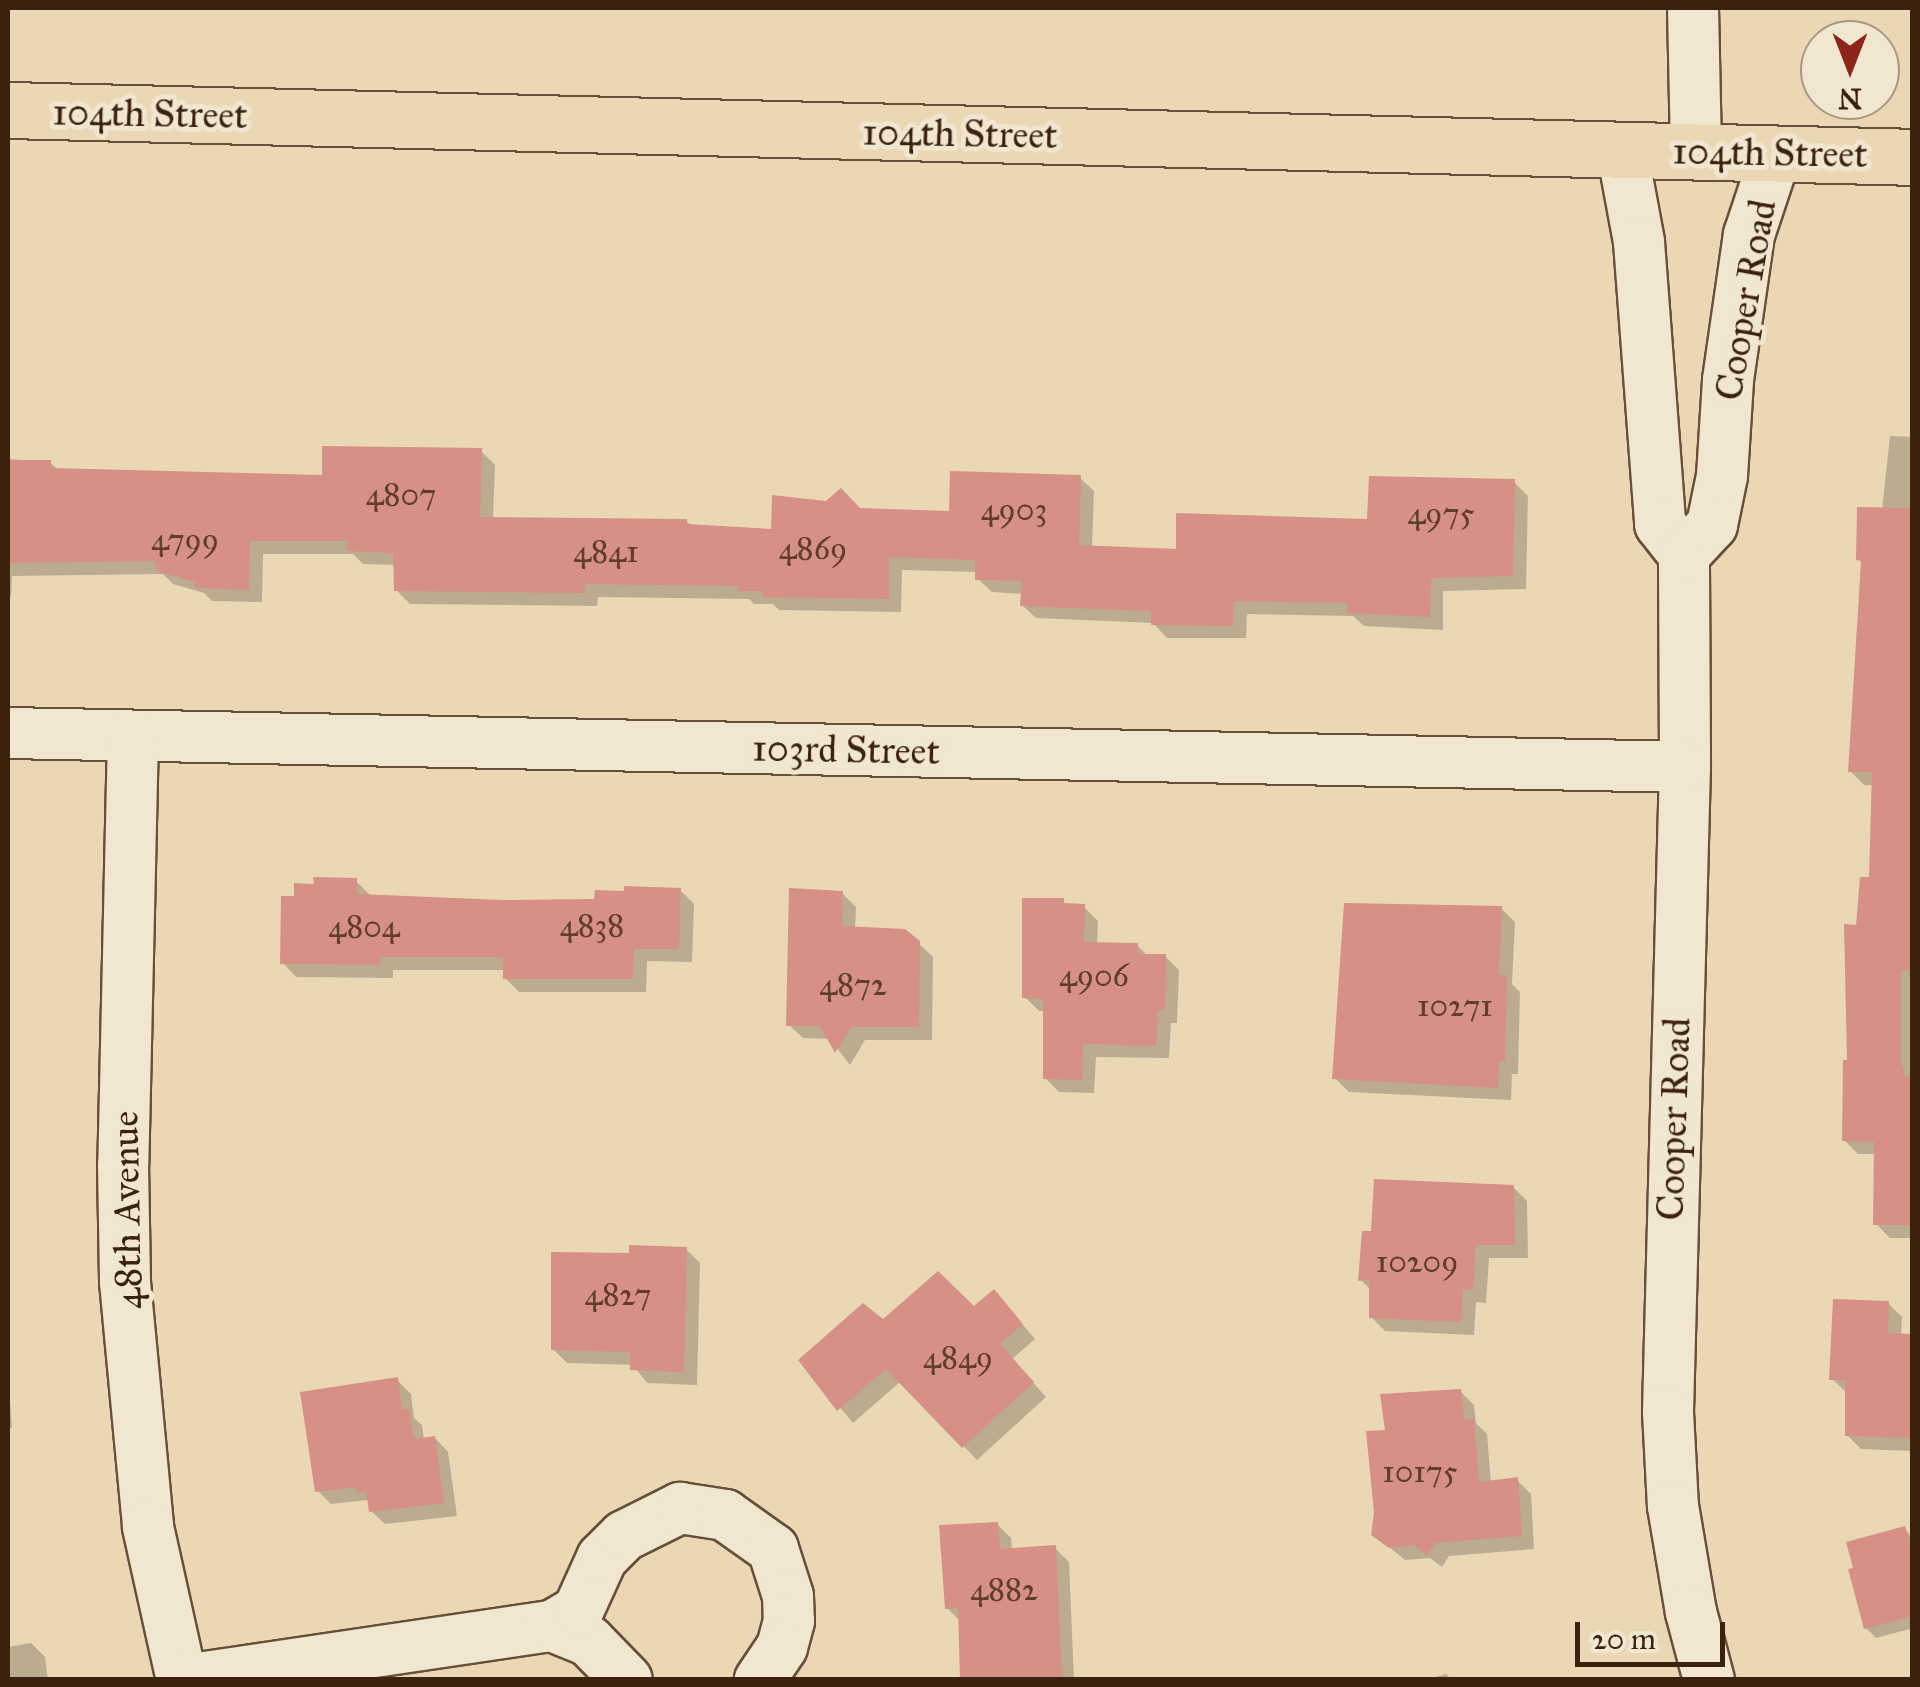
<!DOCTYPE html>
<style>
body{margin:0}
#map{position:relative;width:1920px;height:1687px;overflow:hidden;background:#ead8b5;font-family:"IM FELL Great Primer",serif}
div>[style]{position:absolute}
.shadow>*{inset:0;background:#0003}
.building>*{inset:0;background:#d69085}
.roads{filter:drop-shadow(2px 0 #665038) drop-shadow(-2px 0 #665038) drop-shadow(0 2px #665038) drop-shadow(0 -2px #665038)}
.minor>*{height:50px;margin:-25px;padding:0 25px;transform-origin:25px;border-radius:25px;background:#f1e6cf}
.major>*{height:55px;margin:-27.5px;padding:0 27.5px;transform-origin:27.5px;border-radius:27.5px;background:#ead8b5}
span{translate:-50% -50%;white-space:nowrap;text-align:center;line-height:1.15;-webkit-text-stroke:10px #f1e6cf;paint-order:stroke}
.number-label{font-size:32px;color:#613e2c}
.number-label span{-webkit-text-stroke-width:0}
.street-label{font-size:38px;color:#3a220f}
.frame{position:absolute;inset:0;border:10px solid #3a220f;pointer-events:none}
.north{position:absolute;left:1800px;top:20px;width:100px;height:100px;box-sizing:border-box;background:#f1e6cf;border:2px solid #a89882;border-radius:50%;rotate:180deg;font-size:28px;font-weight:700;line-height:40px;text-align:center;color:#3a220f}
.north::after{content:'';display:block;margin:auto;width:35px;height:45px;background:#8f2418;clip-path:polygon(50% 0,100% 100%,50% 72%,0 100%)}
.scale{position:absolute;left:1575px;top:1622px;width:150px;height:45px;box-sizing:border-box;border:5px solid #3a220f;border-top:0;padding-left:12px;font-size:30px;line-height:35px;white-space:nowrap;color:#3a220f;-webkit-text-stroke:8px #f1e6cf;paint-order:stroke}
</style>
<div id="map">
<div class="shadow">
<div style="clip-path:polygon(1890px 436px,1912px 437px,1912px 1238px,1890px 1238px,1876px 1224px,1877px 1154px,1858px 1154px,1844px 1140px,1858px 927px,1871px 879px,1874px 785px,1864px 785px,1850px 771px,1864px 565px,1858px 559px,1882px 510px)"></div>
<div style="clip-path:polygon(481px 451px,495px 465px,493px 520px,686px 521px,692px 526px,773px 531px,860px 510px,951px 513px,1080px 478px,1094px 491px,1092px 548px,1178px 551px,1370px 522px,1514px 482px,1528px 496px,1526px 589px,1443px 591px,1443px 630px,1364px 626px,1353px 616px,1247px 614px,1246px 638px,1167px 638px,1153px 623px,1036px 618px,1022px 605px,1023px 594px,992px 592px,978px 579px,978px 572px,902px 570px,901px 612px,779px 610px,773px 604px,754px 604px,749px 599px,598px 597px,597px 606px,410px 604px,396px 590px,396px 565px,363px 564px,353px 554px,263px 554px,262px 602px,212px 601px,204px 593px,173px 584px,163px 574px,12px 576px,11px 596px,8px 596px,8px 459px,50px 462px,59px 471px,324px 478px)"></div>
<div style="clip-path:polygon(356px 881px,370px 895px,504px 902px,597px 901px,680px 890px,694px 904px,692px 962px,647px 961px,646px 992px,519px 992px,505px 978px,506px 970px,393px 970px,393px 978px,296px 977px,283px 963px,296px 898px)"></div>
<div style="clip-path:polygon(842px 893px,856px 907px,855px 929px,918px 943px,933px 957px,932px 1040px,865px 1040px,850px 1065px,830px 1039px,803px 1038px,789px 1025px)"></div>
<div style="clip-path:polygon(1063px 901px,1068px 906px,1084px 907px,1098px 921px,1097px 945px,1137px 945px,1148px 956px,1165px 956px,1179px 970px,1177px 1023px,1171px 1023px,1169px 1058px,1096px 1057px,1094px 1093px,1059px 1092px,1045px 1078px,1045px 1011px,1039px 1011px,1025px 997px)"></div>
<div style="clip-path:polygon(1501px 908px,1515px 922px,1512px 984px,1520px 992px,1518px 1074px,1512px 1074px,1511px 1100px,1349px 1092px,1335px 1078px)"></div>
<div style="clip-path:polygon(1513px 1187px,1527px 1201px,1528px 1258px,1489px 1258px,1486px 1303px,1476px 1302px,1474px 1335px,1385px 1331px,1371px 1317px,1371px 1290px,1361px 1280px)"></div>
<div style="clip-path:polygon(686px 1249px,700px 1263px,697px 1385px,647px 1383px,633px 1365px,567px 1363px,553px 1349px,631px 1256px)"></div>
<div style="clip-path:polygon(1888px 1303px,1902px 1317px,1901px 1336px,1912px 1337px,1912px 1451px,1861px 1449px,1847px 1435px,1846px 1392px,1832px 1379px)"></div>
<div style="clip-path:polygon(1007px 1306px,1035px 1339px,1012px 1359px,1046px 1397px,977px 1460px,901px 1381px,853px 1423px,801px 1361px,883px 1323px)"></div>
<div style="clip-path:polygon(8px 1373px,12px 1428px,8px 1428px)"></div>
<div style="clip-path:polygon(397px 1380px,411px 1394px,414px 1418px,422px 1425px,424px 1440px,435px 1438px,448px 1452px,457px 1516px,385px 1524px,371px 1511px,368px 1500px,331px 1504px,317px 1490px)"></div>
<div style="clip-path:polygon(1460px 1391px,1474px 1405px,1476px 1423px,1487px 1434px,1491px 1483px,1517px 1480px,1531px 1494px,1534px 1549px,1449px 1556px,1442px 1567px,1430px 1558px,1405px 1560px,1373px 1534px,1388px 1432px)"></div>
<div style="clip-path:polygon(997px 1524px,1011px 1538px,1012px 1550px,1055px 1548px,1069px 1562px,1074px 1680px,966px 1680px,961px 1622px,947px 1608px)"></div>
<div style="clip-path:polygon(1905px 1529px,1912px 1537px,1912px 1637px,1910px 1629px,1876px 1638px,1866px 1628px)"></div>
<div style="clip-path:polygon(31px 1643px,45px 1657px,48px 1680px,8px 1680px,8px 1647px)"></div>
<div style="clip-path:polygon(1446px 1674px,1452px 1680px,1425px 1680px)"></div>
</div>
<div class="building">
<div style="clip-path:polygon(322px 446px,482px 448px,480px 517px,687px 519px,687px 524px,771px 529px,772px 495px,826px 501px,841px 488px,860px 508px,949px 511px,950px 471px,1081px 475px,1079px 545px,1176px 549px,1176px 513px,1367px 519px,1369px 476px,1515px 479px,1513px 576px,1431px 578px,1430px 617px,1347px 613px,1347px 603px,1234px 601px,1233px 626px,1151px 625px,1151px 611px,1020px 606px,1022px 581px,975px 580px,975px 560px,889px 557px,889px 599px,763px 597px,763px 591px,738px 591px,738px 586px,585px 584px,584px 593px,394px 591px,393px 553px,346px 551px,347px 541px,250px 541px,249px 590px,195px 588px,195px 582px,156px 571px,155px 561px,8px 563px,8px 460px,51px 460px,51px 468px,322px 475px)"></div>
<div style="clip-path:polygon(1857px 507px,1912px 508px,1912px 970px,1901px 970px,1901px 1061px,1905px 1077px,1912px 1077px,1912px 1225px,1873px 1225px,1874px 1142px,1842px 1141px,1843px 1060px,1847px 1060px,1844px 924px,1856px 925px,1860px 877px,1869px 877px,1872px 772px,1848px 772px,1861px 561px,1856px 560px)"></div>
<div style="clip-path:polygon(313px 877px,357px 878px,357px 894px,504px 900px,594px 899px,595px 890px,624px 891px,624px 886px,681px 888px,679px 949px,634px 949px,633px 979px,503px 979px,503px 957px,380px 957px,380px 965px,280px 964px,281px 896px,294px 896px,294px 883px,314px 884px)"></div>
<div style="clip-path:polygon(789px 888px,843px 891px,842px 926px,905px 929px,920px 941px,919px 1027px,851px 1027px,835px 1053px,820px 1026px,786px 1026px)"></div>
<div style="clip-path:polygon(1022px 898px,1064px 898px,1064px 903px,1085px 904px,1084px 942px,1138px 943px,1138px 954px,1166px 954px,1165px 1010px,1158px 1010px,1156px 1046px,1083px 1044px,1082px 1080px,1043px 1079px,1043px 999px,1022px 998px)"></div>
<div style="clip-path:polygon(1344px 903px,1502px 906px,1499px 975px,1507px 975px,1505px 1061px,1499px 1061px,1498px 1088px,1332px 1079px)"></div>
<div style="clip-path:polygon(1374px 1179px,1514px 1185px,1515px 1245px,1476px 1245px,1473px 1290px,1463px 1289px,1461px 1322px,1369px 1318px,1369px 1280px,1358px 1281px,1362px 1231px,1371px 1231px)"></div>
<div style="clip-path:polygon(629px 1245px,687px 1247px,684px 1372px,630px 1370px,630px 1352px,551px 1350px,551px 1252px,629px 1253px)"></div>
<div style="clip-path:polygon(938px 1271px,974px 1306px,994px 1289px,1023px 1324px,1000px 1344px,1034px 1382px,962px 1448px,886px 1369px,837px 1411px,798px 1360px,863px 1303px,883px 1319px)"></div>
<div style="clip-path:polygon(1833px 1299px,1889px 1301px,1888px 1333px,1912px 1334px,1912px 1438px,1845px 1436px,1845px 1380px,1829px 1380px)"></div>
<div style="clip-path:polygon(398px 1377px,402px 1409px,409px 1409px,414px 1439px,435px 1436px,444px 1503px,369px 1512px,366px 1491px,357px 1493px,356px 1487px,315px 1492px,300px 1392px)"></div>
<div style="clip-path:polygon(1461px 1389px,1464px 1420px,1474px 1418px,1479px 1482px,1518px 1477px,1522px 1536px,1435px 1543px,1427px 1555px,1414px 1545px,1389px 1548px,1371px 1535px,1374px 1513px,1366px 1431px,1385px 1430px,1380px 1394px)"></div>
<div style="clip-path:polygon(998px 1522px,1000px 1549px,1056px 1545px,1062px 1680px,960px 1680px,958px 1608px,945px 1609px,939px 1525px)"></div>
<div style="clip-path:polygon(1905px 1526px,1912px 1550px,1912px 1616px,1864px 1629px,1848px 1569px,1853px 1568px,1846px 1542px)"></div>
</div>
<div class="roads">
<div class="minor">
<div style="left:1693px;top:8px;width:144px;rotate:88.8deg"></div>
<div style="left:1622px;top:150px;width:94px;rotate:79.5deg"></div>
<div style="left:1639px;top:242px;width:283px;rotate:85.7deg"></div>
<div style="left:1660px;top:524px;width:39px;rotate:52deg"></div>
<div style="left:1684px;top:555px;width:11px;rotate:90deg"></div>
<div style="left:1684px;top:566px;width:201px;rotate:89.7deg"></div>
<div style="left:1685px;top:767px;width:645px;rotate:91.51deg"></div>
<div style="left:1668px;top:1412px;width:94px;rotate:87deg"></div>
<div style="left:1673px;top:1506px;width:108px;rotate:80.4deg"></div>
<div style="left:1691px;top:1612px;width:70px;rotate:75.2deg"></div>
<div style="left:1684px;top:555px;width:41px;rotate:-47deg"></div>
<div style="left:1712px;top:525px;width:50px;rotate:-78.5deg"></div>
<div style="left:1722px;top:476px;width:96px;rotate:-86.4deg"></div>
<div style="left:1728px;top:380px;width:147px;rotate:-81.8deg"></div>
<div style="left:1749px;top:235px;width:85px;rotate:-71.6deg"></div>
<div style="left:8px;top:733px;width:1677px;rotate:1.16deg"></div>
<div style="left:133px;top:736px;width:429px;rotate:91.3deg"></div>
<div style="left:123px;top:1165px;width:117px;rotate:89deg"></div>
<div style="left:125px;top:1282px;width:246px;rotate:84.6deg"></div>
<div style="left:148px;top:1527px;width:157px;rotate:77.5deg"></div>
<div style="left:552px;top:1626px;width:40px;rotate:22deg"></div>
<div style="left:589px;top:1641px;width:54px;rotate:45.7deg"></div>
<div style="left:185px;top:1680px;width:371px;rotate:-8.4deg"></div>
<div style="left:552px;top:1626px;width:30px;rotate:-30deg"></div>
<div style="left:578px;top:1611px;width:58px;rotate:-65.6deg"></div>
<div style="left:602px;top:1558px;width:31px;rotate:-45deg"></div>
<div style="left:624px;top:1536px;width:63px;rotate:-26.6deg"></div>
<div style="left:680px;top:1508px;width:46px;rotate:8.8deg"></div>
<div style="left:725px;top:1515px;width:59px;rotate:35.3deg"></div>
<div style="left:773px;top:1549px;width:49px;rotate:72.3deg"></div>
<div style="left:788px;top:1596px;width:25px;rotate:88deg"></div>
<div style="left:789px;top:1621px;width:27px;rotate:105deg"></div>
<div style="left:782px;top:1647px;width:40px;rotate:124deg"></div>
</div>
<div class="major">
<div style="left:8px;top:110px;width:1905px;rotate:1.41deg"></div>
</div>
</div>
<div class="number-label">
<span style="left:401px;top:495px">4807</span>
<span style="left:1014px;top:510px">4903</span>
<span style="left:1441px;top:514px">4975</span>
<span style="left:185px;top:540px">4799</span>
<span style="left:813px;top:549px">4869</span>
<span style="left:606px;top:552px">4841</span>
<span style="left:592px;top:926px">4838</span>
<span style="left:364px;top:927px">4804</span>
<span style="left:1094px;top:976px">4906</span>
<span style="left:853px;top:985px">4872</span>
<span style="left:1455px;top:1006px">10271</span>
<span style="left:1417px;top:1262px">10209</span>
<span style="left:618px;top:1295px">4827</span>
<span style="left:958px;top:1358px">4849</span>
<span style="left:1420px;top:1472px">10175</span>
<span style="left:1004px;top:1590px">4882</span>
</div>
<div class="street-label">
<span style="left:150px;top:114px;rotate:1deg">104th Street</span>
<span style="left:960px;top:134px;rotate:1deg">104th Street</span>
<span style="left:1770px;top:153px;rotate:1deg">104th Street</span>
<span style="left:1746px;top:300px;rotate:-80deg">Cooper Road</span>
<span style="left:846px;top:750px;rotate:1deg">103rd Street</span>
<span style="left:1674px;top:1119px;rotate:-88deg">Cooper Road</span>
<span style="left:127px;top:1210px;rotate:-91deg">48th Avenue</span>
</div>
<div class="frame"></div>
<div class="north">N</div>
<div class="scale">20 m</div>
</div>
